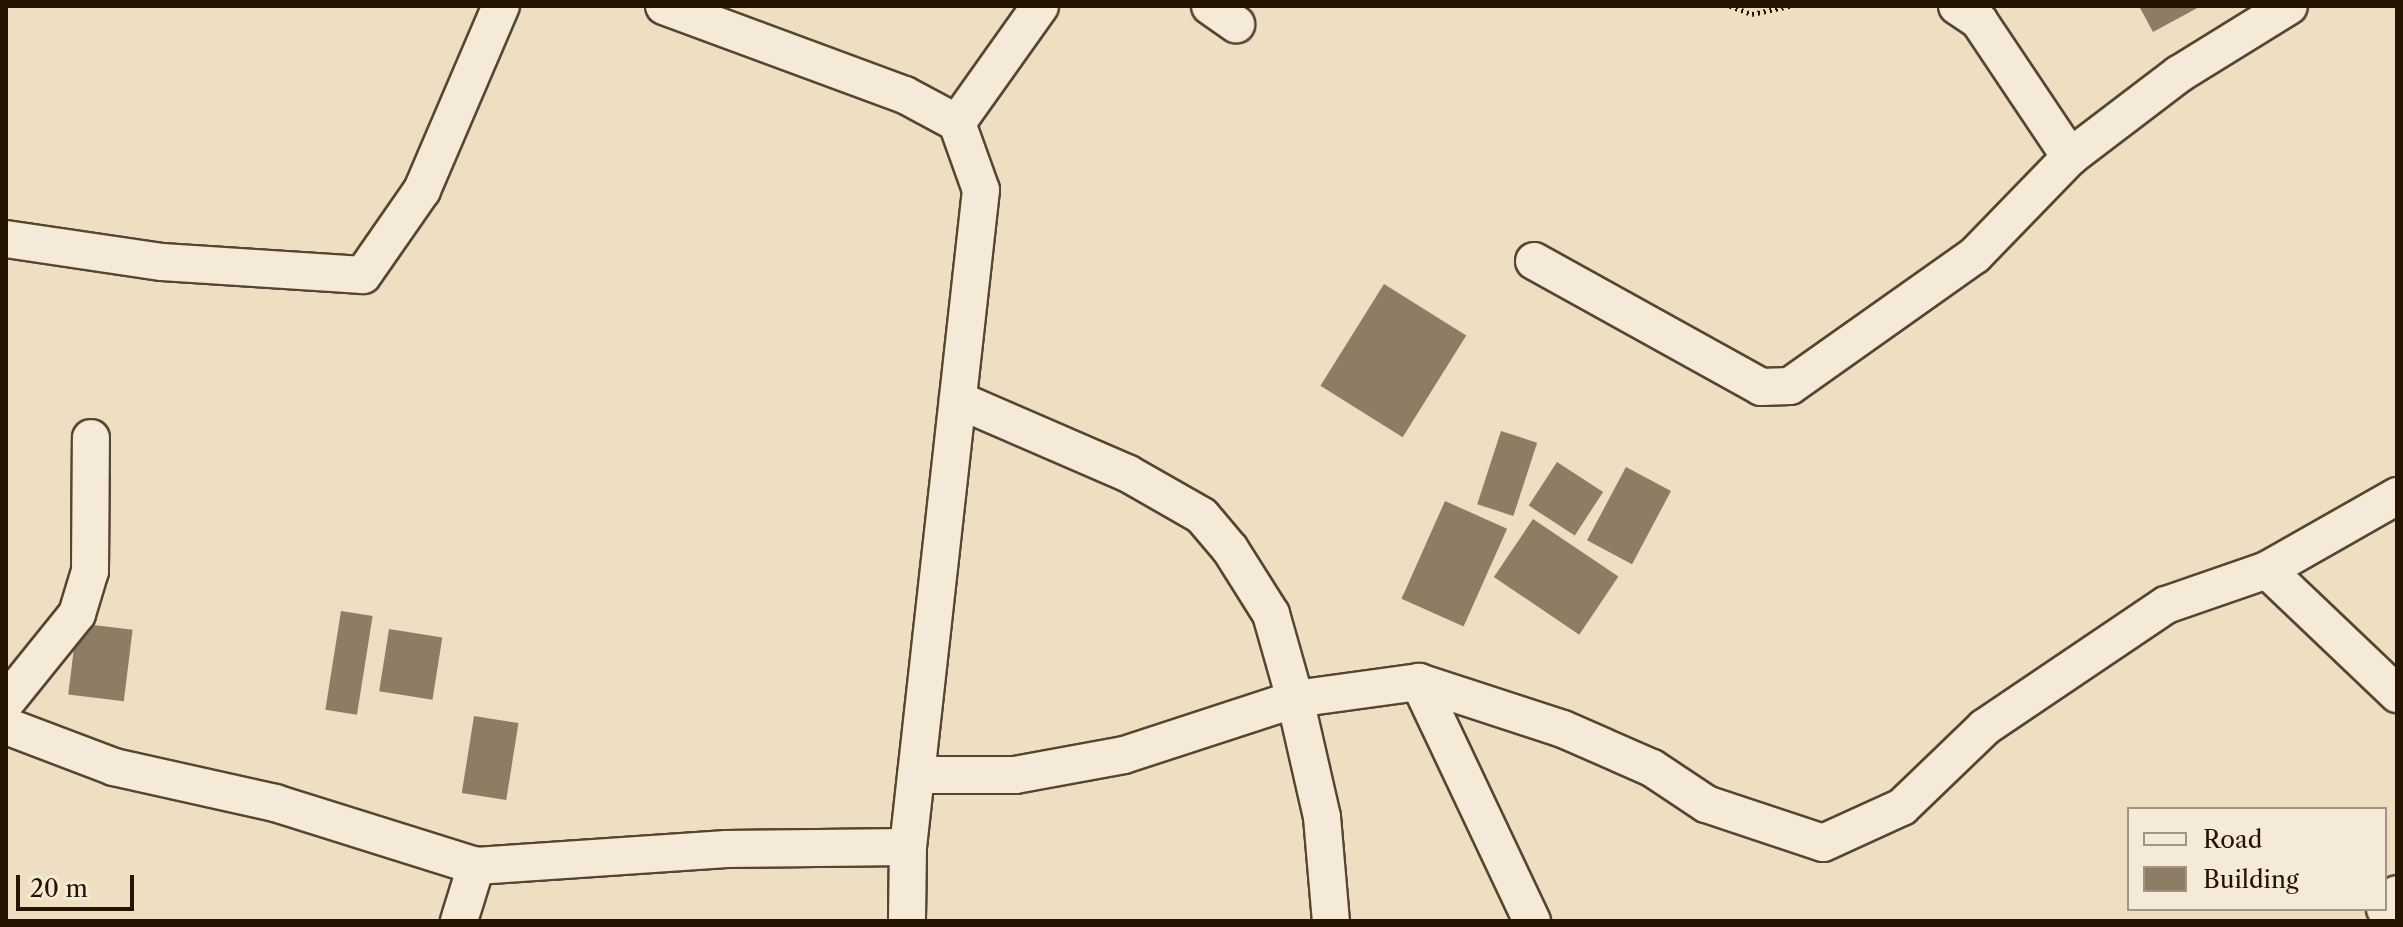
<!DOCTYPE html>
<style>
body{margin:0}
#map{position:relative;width:2403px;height:927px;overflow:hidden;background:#eedec2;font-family:"Libre Caslon Text",serif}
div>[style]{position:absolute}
.building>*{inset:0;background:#8d7d65;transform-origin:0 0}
.path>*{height:5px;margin-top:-2.5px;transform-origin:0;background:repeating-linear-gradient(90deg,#241400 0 2px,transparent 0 6px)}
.roads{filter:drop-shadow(2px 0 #564630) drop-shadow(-2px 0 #564630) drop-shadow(0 2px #564630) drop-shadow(0 -2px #564630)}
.street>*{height:36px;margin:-18px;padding:0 18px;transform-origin:18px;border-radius:18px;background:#f4ead7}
span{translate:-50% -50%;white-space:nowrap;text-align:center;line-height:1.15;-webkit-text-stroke:6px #f4ead7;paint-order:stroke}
.frame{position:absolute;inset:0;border:8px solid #241400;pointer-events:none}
.legend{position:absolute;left:2127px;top:807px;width:260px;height:104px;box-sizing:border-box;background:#f4ead7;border:2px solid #a19481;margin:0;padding:10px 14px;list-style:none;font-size:24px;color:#241400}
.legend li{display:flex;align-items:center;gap:16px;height:40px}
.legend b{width:40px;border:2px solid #a19481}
.scale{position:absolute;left:16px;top:875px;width:118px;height:36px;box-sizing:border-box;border:4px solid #241400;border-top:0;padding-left:10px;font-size:24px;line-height:28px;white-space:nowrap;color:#241400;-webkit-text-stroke:6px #f4ead7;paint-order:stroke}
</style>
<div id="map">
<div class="building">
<div style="clip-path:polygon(2139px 6px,2201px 6px,2153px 32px)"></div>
<div style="left:1384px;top:284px;width:97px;height:120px;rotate:32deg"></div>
<div style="left:1501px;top:431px;width:38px;height:77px;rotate:18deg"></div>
<div style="left:1557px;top:462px;width:55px;height:52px;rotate:33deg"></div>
<div style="left:1626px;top:467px;width:51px;height:83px;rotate:28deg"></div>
<div style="left:1445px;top:501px;width:68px;height:107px;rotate:24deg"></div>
<div style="left:1533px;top:519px;width:103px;height:70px;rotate:34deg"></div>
<div style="left:341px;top:611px;width:32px;height:100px;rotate:9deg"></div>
<div style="left:77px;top:623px;width:56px;height:72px;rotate:7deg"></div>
<div style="left:389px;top:629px;width:54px;height:63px;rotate:9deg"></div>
<div style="left:474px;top:716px;width:45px;height:78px;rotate:9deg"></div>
</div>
<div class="path">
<div style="left:1730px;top:6px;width:23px;rotate:20deg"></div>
<div style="left:1752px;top:14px;width:39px;rotate:-12deg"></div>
</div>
<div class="roads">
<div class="street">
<div style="left:664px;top:6px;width:257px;rotate:20.3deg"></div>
<div style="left:905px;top:95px;width:59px;rotate:28.3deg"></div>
<div style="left:957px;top:123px;width:71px;rotate:70.3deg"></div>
<div style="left:981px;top:190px;width:661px;rotate:96.34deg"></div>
<div style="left:908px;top:847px;width:74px;rotate:90.8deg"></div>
<div style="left:1210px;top:6px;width:32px;rotate:35deg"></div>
<div style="left:1957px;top:6px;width:27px;rotate:34deg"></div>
<div style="left:1979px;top:21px;width:164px;rotate:56.2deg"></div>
<div style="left:957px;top:123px;width:143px;rotate:-54.6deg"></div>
<div style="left:6px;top:239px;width:158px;rotate:8.4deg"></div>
<div style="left:162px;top:262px;width:201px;rotate:3.7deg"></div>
<div style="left:363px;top:275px;width:103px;rotate:-55.2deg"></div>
<div style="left:422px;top:190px;width:200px;rotate:-66.8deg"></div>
<div style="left:1534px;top:261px;width:260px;rotate:29deg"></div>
<div style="left:1761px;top:387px;width:29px;rotate:-2deg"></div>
<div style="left:1790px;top:386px;width:227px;rotate:-35.3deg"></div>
<div style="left:1975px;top:255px;width:136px;rotate:-45.9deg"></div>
<div style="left:2070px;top:157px;width:137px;rotate:-37.3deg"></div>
<div style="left:2179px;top:74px;width:129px;rotate:-31.7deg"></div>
<div style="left:958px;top:400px;width:184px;rotate:23.4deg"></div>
<div style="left:1127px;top:473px;width:86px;rotate:29.8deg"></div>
<div style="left:1202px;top:516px;width:43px;rotate:49.7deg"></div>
<div style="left:1230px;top:549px;width:77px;rotate:57.8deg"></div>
<div style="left:1271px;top:614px;width:88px;rotate:74.2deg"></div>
<div style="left:1295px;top:699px;width:121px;rotate:77.1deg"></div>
<div style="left:1322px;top:817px;width:104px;rotate:85.1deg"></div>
<div style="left:2267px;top:570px;width:180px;rotate:43.6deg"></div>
<div style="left:1419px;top:682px;width:264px;rotate:64.7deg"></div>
<div style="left:6px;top:702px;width:113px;rotate:-51.1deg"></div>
<div style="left:77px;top:614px;width:45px;rotate:-73.2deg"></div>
<div style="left:90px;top:571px;width:133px;rotate:-89.6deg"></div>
<div style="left:6px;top:726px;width:116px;rotate:20.8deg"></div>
<div style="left:114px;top:767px;width:165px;rotate:12.6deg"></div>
<div style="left:275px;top:803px;width:211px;rotate:17.4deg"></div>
<div style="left:476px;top:866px;width:251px;rotate:-3.9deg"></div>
<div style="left:726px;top:849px;width:182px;rotate:-0.6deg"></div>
<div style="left:916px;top:775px;width:99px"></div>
<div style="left:1015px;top:775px;width:111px;rotate:-10.4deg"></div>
<div style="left:1124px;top:755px;width:180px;rotate:-18.1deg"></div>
<div style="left:1295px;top:699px;width:125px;rotate:-7.8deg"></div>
<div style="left:1419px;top:682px;width:151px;rotate:18.1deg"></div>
<div style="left:1563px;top:729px;width:97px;rotate:23.7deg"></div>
<div style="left:1652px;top:768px;width:65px;rotate:33.7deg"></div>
<div style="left:1706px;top:804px;width:123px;rotate:18.4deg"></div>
<div style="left:1823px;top:843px;width:87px;rotate:-24.5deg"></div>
<div style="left:1902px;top:807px;width:115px;rotate:-43.9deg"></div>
<div style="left:1985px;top:727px;width:218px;rotate:-34deg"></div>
<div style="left:2166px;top:605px;width:107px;rotate:-19.1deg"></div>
<div style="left:2267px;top:570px;width:150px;rotate:-29.6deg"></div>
<div style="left:2385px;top:909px;width:19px;rotate:-51deg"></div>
<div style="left:459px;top:921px;width:58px;rotate:-72.8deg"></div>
</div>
</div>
<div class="frame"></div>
<ul class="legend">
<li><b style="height:10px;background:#f4ead7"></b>Road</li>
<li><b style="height:22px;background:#8d7d65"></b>Building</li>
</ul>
<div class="scale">20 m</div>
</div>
